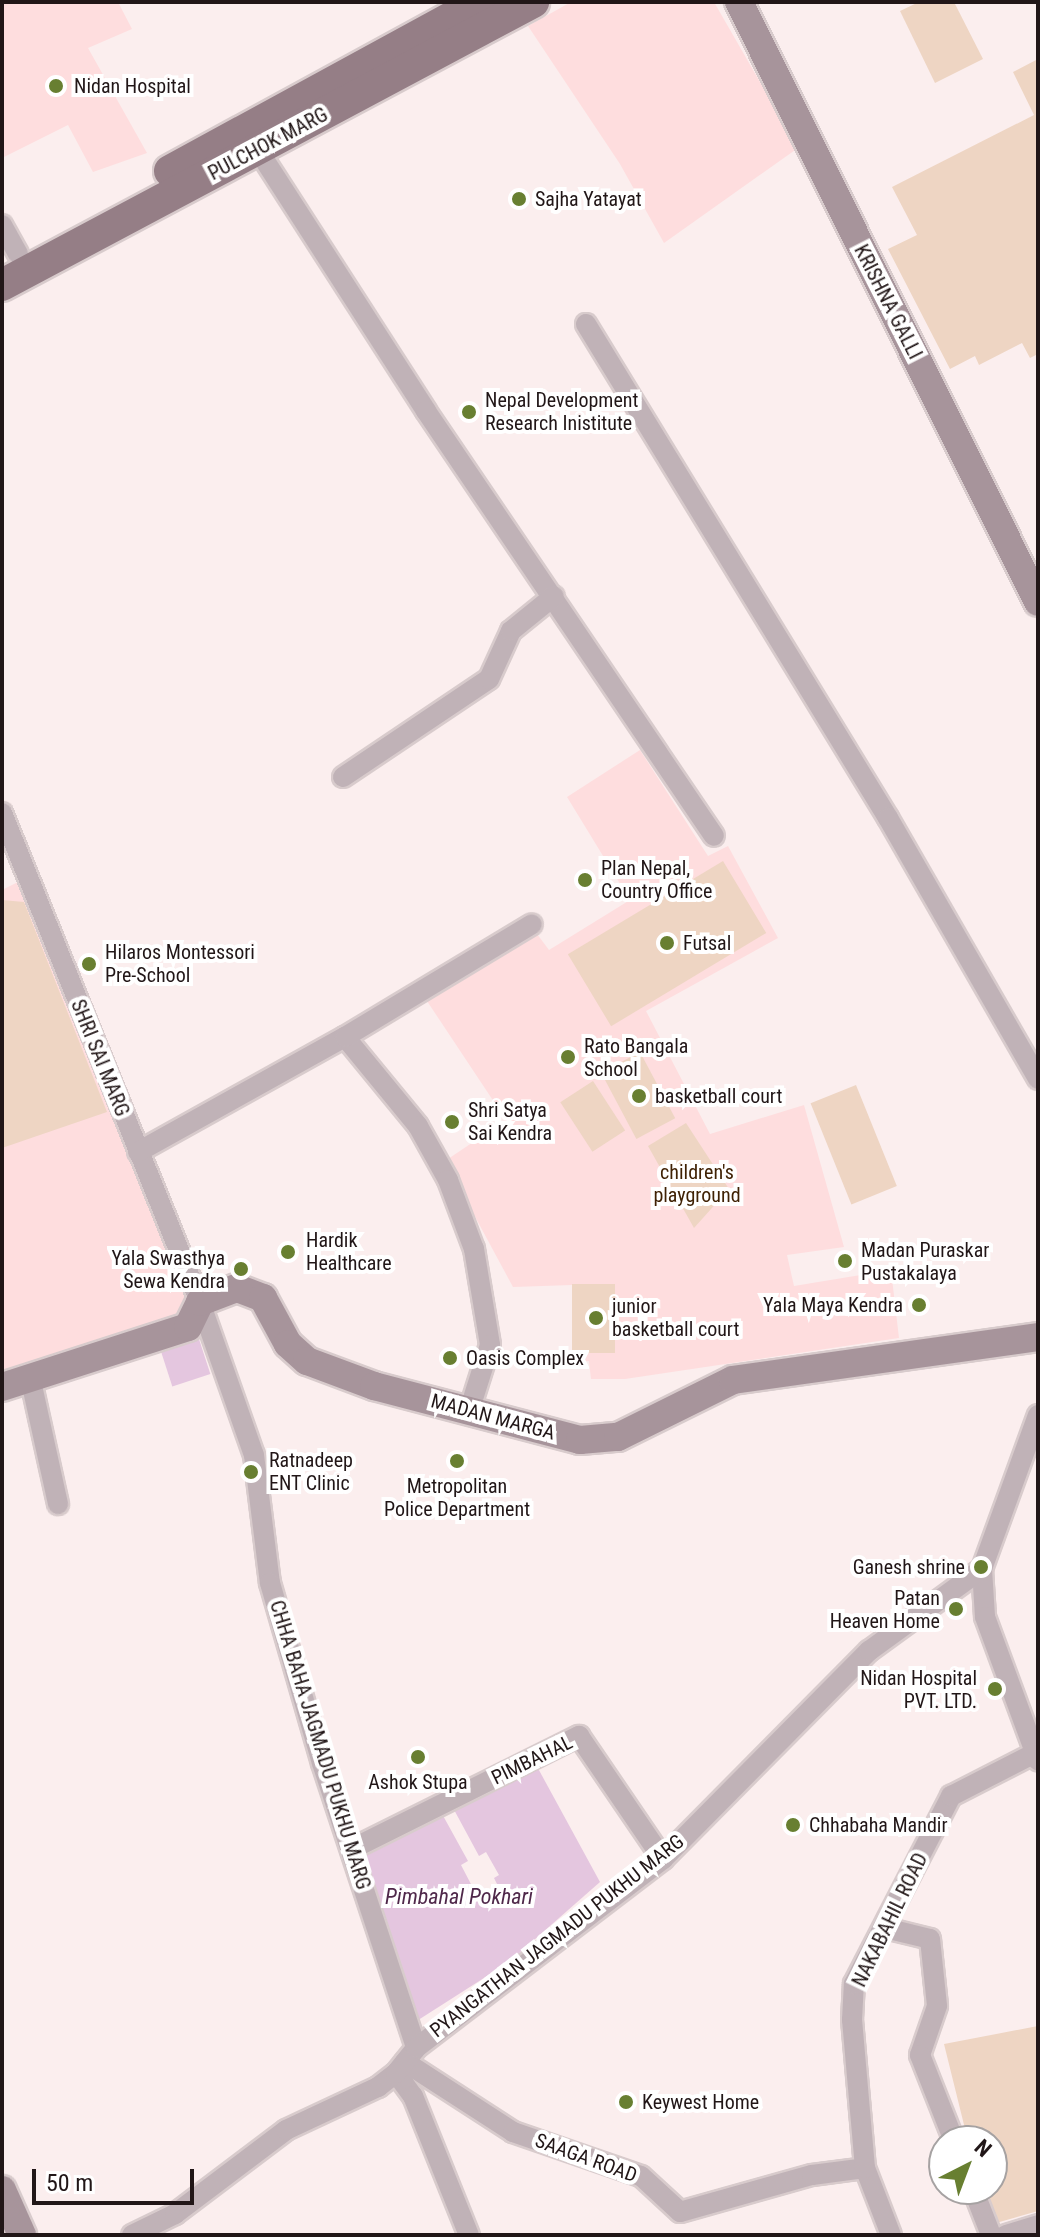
<!DOCTYPE html>
<style>
body{margin:0}
#map{position:relative;width:1040px;height:2237px;overflow:hidden;background:#fbeeee;font-family:"Roboto Condensed",sans-serif}
div>[style]{position:absolute}
.built>*{inset:0;background:#feddde}
.green>*{inset:0;background:#eed5c3;transform-origin:0 0}
.water>*{inset:0;background:#e4c6df;transform-origin:0 0}
.pier>*{inset:0;background:#fbeeee}
.roads{filter:drop-shadow(2px 0 #d8cbcc) drop-shadow(-2px 0 #d8cbcc) drop-shadow(0 2px #d8cbcc) drop-shadow(0 -2px #d8cbcc)}
.street>*{height:20px;margin:-10px;padding:0 10px;transform-origin:10px;border-radius:10px;background:#c0b2b7}
.secondary>*{height:28px;margin:-14px;padding:0 14px;transform-origin:14px;border-radius:14px;background:#a7949b}
.primary>*{height:32px;margin:-16px;padding:0 16px;transform-origin:16px;border-radius:16px;background:#957e86}
.dots>*{width:22px;height:22px;translate:-50% -50%;box-sizing:border-box;border:4px solid #fff;border-radius:50%}
span{translate:-50% -50%;white-space:nowrap;text-align:center;line-height:1.15;-webkit-text-stroke:8px #fff;paint-order:stroke}
.poi-label{font-size:20px;color:#211617}
.left{translate:0 -50%;text-align:left}
.right{translate:-100% -50%;text-align:right}
.street-label{font-size:20px;color:#211617}
.park-label{font-size:20px;color:#3f2104}
.water-label{font-size:22px;color:#4f284a;font-style:italic}
.frame{position:absolute;inset:0;border:4px solid #211617;pointer-events:none}
.north{position:absolute;left:928px;top:2125px;width:80px;height:80px;box-sizing:border-box;background:#fff;border:2px solid #a6a2a2;border-radius:50%;rotate:42deg;font-size:22px;font-weight:700;line-height:32px;text-align:center;color:#211617}
.north::after{content:'';display:block;margin:auto;width:28px;height:36px;background:#687f31;clip-path:polygon(50% 0,100% 100%,50% 72%,0 100%)}
.scale{position:absolute;left:32px;top:2169px;width:162px;height:36px;box-sizing:border-box;border:4px solid #211617;border-top:0;padding-left:10px;font-size:24px;line-height:28px;white-space:nowrap;color:#211617;-webkit-text-stroke:6px #fff;paint-order:stroke}
</style>
<div id="map">
<div class="built">
<div style="clip-path:polygon(2px 2px,118px 2px,132px 29px,88px 48px,147px 153px,93px 172px,68px 125px,2px 158px)"></div>
<div style="clip-path:polygon(571px 2px,714px 2px,798px 148px,664px 243px,620px 164px,528px 26px)"></div>
<div style="clip-path:polygon(640px 750px,708px 856px,728px 846px,778px 938px,646px 1011px,710px 1134px,804px 1105px,844px 1247px,787px 1255px,794px 1286px,891px 1270px,899px 1338px,625px 1379px,591px 1379px,589px 1361px,577px 1362px,572px 1285px,513px 1287px,445px 1161px,506px 1120px,425px 998px,534px 930px,549px 950px,630px 900px,567px 797px)"></div>
<div style="clip-path:polygon(24px 879px,188px 1295px,178px 1330px,2px 1376px,2px 890px)"></div>
</div>
<div class="green">
<div style="clip-path:polygon(919px 2px,954px 2px,983px 59px,935px 83px,900px 11px)"></div>
<div style="clip-path:polygon(1038px 59px,1038px 354px,1030px 358px,1022px 343px,979px 365px,975px 356px,950px 369px,888px 249px,917px 235px,892px 187px,1034px 115px,1013px 72px)"></div>
<div style="left:723px;top:861px;width:84px;height:181px;rotate:59deg"></div>
<div style="clip-path:polygon(2px 900px,24px 902px,107px 1112px,2px 1148px)"></div>
<div style="left:640px;top:1052px;width:75px;height:44px;rotate:62deg"></div>
<div style="left:593px;top:1081px;width:59px;height:39px;rotate:57deg"></div>
<div style="left:856px;top:1085px;width:109px;height:49px;rotate:68deg"></div>
<div style="clip-path:polygon(686px 1123px,729px 1189px,694px 1228px,648px 1146px)"></div>
<div style="left:572px;top:1284px;width:43px;height:69px"></div>
<div style="clip-path:polygon(1038px 2026px,1038px 2211px,989px 2225px,980px 2189px,992px 2189px,992px 2141px,968px 2141px,944px 2044px)"></div>
</div>
<div class="water">
<div style="left:198px;top:1336px;width:40px;height:40px;rotate:72deg"></div>
<div style="clip-path:polygon(534px 1761px,600px 1882px,509px 1962px,412px 2024px,358px 1855px)"></div>
</div>
<div class="pier">
<div style="clip-path:polygon(452px 1806px,479px 1856px,486px 1852px,499px 1875px,494px 1878px,499px 1888px,486px 1895px,480px 1885px,473px 1888px,461px 1865px,468px 1861px,441px 1812px)"></div>
</div>
<div class="roads">
<div class="street">
<div style="left:258px;top:150px;width:310px;rotate:57.2deg"></div>
<div style="left:426px;top:411px;width:513px;rotate:55.88deg"></div>
<div style="left:2px;top:225px;width:33px;rotate:61deg"></div>
<div style="left:586px;top:324px;width:579px;rotate:58.56deg"></div>
<div style="left:888px;top:818px;width:301px;rotate:60.1deg"></div>
<div style="left:343px;top:777px;width:176px;rotate:-33.9deg"></div>
<div style="left:489px;top:679px;width:53px;rotate:-65.4deg"></div>
<div style="left:511px;top:631px;width:55px;rotate:-39.1deg"></div>
<div style="left:2px;top:813px;width:528px;rotate:67.96deg"></div>
<div style="left:200px;top:1302px;width:162px;rotate:70.6deg"></div>
<div style="left:254px;top:1455px;width:129px;rotate:82.9deg"></div>
<div style="left:270px;top:1583px;width:187px;rotate:73.9deg"></div>
<div style="left:322px;top:1763px;width:300px;rotate:71.7deg"></div>
<div style="left:345px;top:1037px;width:115px;rotate:50.6deg"></div>
<div style="left:418px;top:1126px;width:62px;rotate:60.9deg"></div>
<div style="left:448px;top:1180px;width:74px;rotate:69.4deg"></div>
<div style="left:474px;top:1249px;width:97px;rotate:80.5deg"></div>
<div style="left:490px;top:1345px;width:66px;rotate:107.6deg"></div>
<div style="left:138px;top:1152px;width:237px;rotate:-29.1deg"></div>
<div style="left:345px;top:1037px;width:218px;rotate:-31.1deg"></div>
<div style="left:31px;top:1381px;width:126px;rotate:77.6deg"></div>
<div style="left:1038px;top:1415px;width:164px;rotate:110deg"></div>
<div style="left:982px;top:1569px;width:48px;rotate:86.4deg"></div>
<div style="left:985px;top:1617px;width:153px;rotate:69.7deg"></div>
<div style="left:352px;top:1849px;width:254px;rotate:-26.5deg"></div>
<div style="left:579px;top:1736px;width:149px;rotate:55.7deg"></div>
<div style="left:885px;top:1928px;width:46px;rotate:13.7deg"></div>
<div style="left:930px;top:1939px;width:67px;rotate:84deg"></div>
<div style="left:937px;top:2006px;width:52px;rotate:109.1deg"></div>
<div style="left:920px;top:2055px;width:92px;rotate:68.4deg"></div>
<div style="left:405px;top:2062px;width:129px;rotate:32.9deg"></div>
<div style="left:513px;top:2132px;width:135px;rotate:19deg"></div>
<div style="left:641px;top:2176px;width:53px;rotate:42.7deg"></div>
<div style="left:680px;top:2212px;width:137px;rotate:-15.7deg"></div>
<div style="left:812px;top:2175px;width:53px;rotate:-7.5deg"></div>
<div style="left:396px;top:2073px;width:29px;rotate:54deg"></div>
<div style="left:413px;top:2096px;width:150px;rotate:68.1deg"></div>
<div style="left:973px;top:2189px;width:49px;rotate:68.6deg"></div>
<div style="left:132px;top:2235px;width:48px;rotate:-26deg"></div>
<div style="left:175px;top:2214px;width:139px;rotate:-37.1deg"></div>
<div style="left:286px;top:2130px;width:102px;rotate:-25.1deg"></div>
<div style="left:378px;top:2087px;width:23px;rotate:-38deg"></div>
<div style="left:396px;top:2073px;width:32px;rotate:-51deg"></div>
<div style="left:416px;top:2048px;width:311px;rotate:-37.4deg"></div>
<div style="left:663px;top:1859px;width:293px;rotate:-45.3deg"></div>
<div style="left:869px;top:1651px;width:140px;rotate:-36deg"></div>
<div style="left:891px;top:2235px;width:72px;rotate:-111.2deg"></div>
<div style="left:865px;top:2168px;width:149px;rotate:-95deg"></div>
<div style="left:852px;top:2020px;width:36px;rotate:-87deg"></div>
<div style="left:854px;top:1984px;width:212px;rotate:-62.7deg"></div>
<div style="left:951px;top:1796px;width:94px;rotate:-27.1deg"></div>
<div style="left:1006px;top:2235px;width:34px;rotate:-17deg"></div>
</div>
<div class="secondary">
<div style="left:739px;top:2px;width:670px;rotate:63.51deg"></div>
<div style="left:2px;top:1387px;width:195px;rotate:-17.9deg"></div>
<div style="left:188px;top:1327px;width:28px;rotate:-64deg"></div>
<div style="left:200px;top:1302px;width:40px;rotate:-21deg"></div>
<div style="left:237px;top:1288px;width:28px;rotate:21deg"></div>
<div style="left:263px;top:1298px;width:52px;rotate:61.5deg"></div>
<div style="left:288px;top:1344px;width:25px;rotate:42deg"></div>
<div style="left:307px;top:1361px;width:72px;rotate:20.5deg"></div>
<div style="left:374px;top:1386px;width:213px;rotate:14.7deg"></div>
<div style="left:580px;top:1440px;width:38px;rotate:-5deg"></div>
<div style="left:618px;top:1437px;width:128px;rotate:-26.4deg"></div>
<div style="left:733px;top:1380px;width:308px;rotate:-8deg"></div>
<div style="left:2px;top:2190px;width:49px;rotate:66deg"></div>
</div>
<div class="primary">
<div style="left:170px;top:171px;width:353px;rotate:-28.6deg"></div>
<div style="left:2px;top:285px;width:602px;rotate:-28.06deg"></div>
</div>
</div>
<div class="dots">
<div style="left:56px;top:86px;background:#687f31"></div>
<div style="left:519px;top:199px;background:#687f31"></div>
<div style="left:469px;top:412px;background:#687f31"></div>
<div style="left:585px;top:880px;background:#687f31"></div>
<div style="left:667px;top:943px;background:#687f31"></div>
<div style="left:89px;top:964px;background:#687f31"></div>
<div style="left:568px;top:1057px;background:#687f31"></div>
<div style="left:639px;top:1096px;background:#687f31"></div>
<div style="left:452px;top:1122px;background:#687f31"></div>
<div style="left:288px;top:1252px;background:#687f31"></div>
<div style="left:845px;top:1261px;background:#687f31"></div>
<div style="left:241px;top:1269px;background:#687f31"></div>
<div style="left:919px;top:1305px;background:#687f31"></div>
<div style="left:596px;top:1318px;background:#687f31"></div>
<div style="left:450px;top:1358px;background:#687f31"></div>
<div style="left:457px;top:1461px;background:#687f31"></div>
<div style="left:251px;top:1472px;background:#687f31"></div>
<div style="left:981px;top:1567px;background:#687f31"></div>
<div style="left:956px;top:1609px;background:#687f31"></div>
<div style="left:995px;top:1689px;background:#687f31"></div>
<div style="left:418px;top:1757px;background:#687f31"></div>
<div style="left:793px;top:1825px;background:#687f31"></div>
<div style="left:626px;top:2102px;background:#687f31"></div>
</div>
<div class="poi-label">
<span class="left" style="left:74px;top:86px">Nidan Hospital</span>
<span class="left" style="left:535px;top:199px">Sajha Yatayat</span>
<span class="left" style="left:485px;top:412px">Nepal Development<br>Research Inistitute</span>
<span class="left" style="left:601px;top:880px">Plan Nepal,<br>Country Office</span>
<span class="left" style="left:683px;top:943px">Futsal</span>
<span class="left" style="left:105px;top:964px">Hilaros Montessori<br>Pre-School</span>
<span class="left" style="left:584px;top:1058px">Rato Bangala<br>School</span>
<span class="left" style="left:655px;top:1096px">basketball court</span>
<span class="left" style="left:468px;top:1122px">Shri Satya<br>Sai Kendra</span>
<span class="left" style="left:306px;top:1252px">Hardik<br>Healthcare</span>
<span class="left" style="left:861px;top:1262px">Madan Puraskar<br>Pustakalaya</span>
<span class="right" style="left:225px;top:1270px">Yala Swasthya<br>Sewa Kendra</span>
<span class="right" style="left:903px;top:1305px">Yala Maya Kendra</span>
<span class="left" style="left:612px;top:1318px">junior<br>basketball court</span>
<span class="left" style="left:466px;top:1358px">Oasis Complex</span>
<span class="left" style="left:269px;top:1472px">Ratnadeep<br>ENT Clinic</span>
<span style="left:457px;top:1498px">Metropolitan<br>Police Department</span>
<span class="right" style="left:965px;top:1567px">Ganesh shrine</span>
<span class="right" style="left:940px;top:1610px">Patan<br>Heaven Home</span>
<span class="right" style="left:977px;top:1690px">Nidan Hospital<br>PVT. LTD.</span>
<span style="left:418px;top:1782px">Ashok Stupa</span>
<span class="left" style="left:809px;top:1825px">Chhabaha Mandir</span>
<span class="left" style="left:642px;top:2102px">Keywest Home</span>
</div>
<div class="street-label">
<span style="left:268px;top:144px;rotate:-28deg">PULCHOK MARG</span>
<span style="left:888px;top:302px;rotate:63deg">KRISHNA GALLI</span>
<span style="left:100px;top:1058px;rotate:68deg">SHRI SAI MARG</span>
<span style="left:493px;top:1417px;rotate:15deg">MADAN MARGA</span>
<span style="left:320px;top:1745px;rotate:73deg">CHHA BAHA JAGMADU PUKHU MARG</span>
<span style="left:532px;top:1760px;rotate:-26deg">PIMBAHAL</span>
<span style="left:890px;top:1920px;rotate:-64deg">NAKABAHIL ROAD</span>
<span style="left:557px;top:1936px;rotate:-38deg">PYANGATHAN JAGMADU PUKHU MARG</span>
<span style="left:586px;top:2158px;rotate:20deg">SAAGA ROAD</span>
</div>
<div class="park-label">
<span style="left:697px;top:1184px">children's<br>playground</span>
</div>
<div class="water-label">
<span style="left:459px;top:1897px">Pimbahal Pokhari</span>
</div>
<div class="frame"></div>
<div class="north">N</div>
<div class="scale">50 m</div>
</div>
